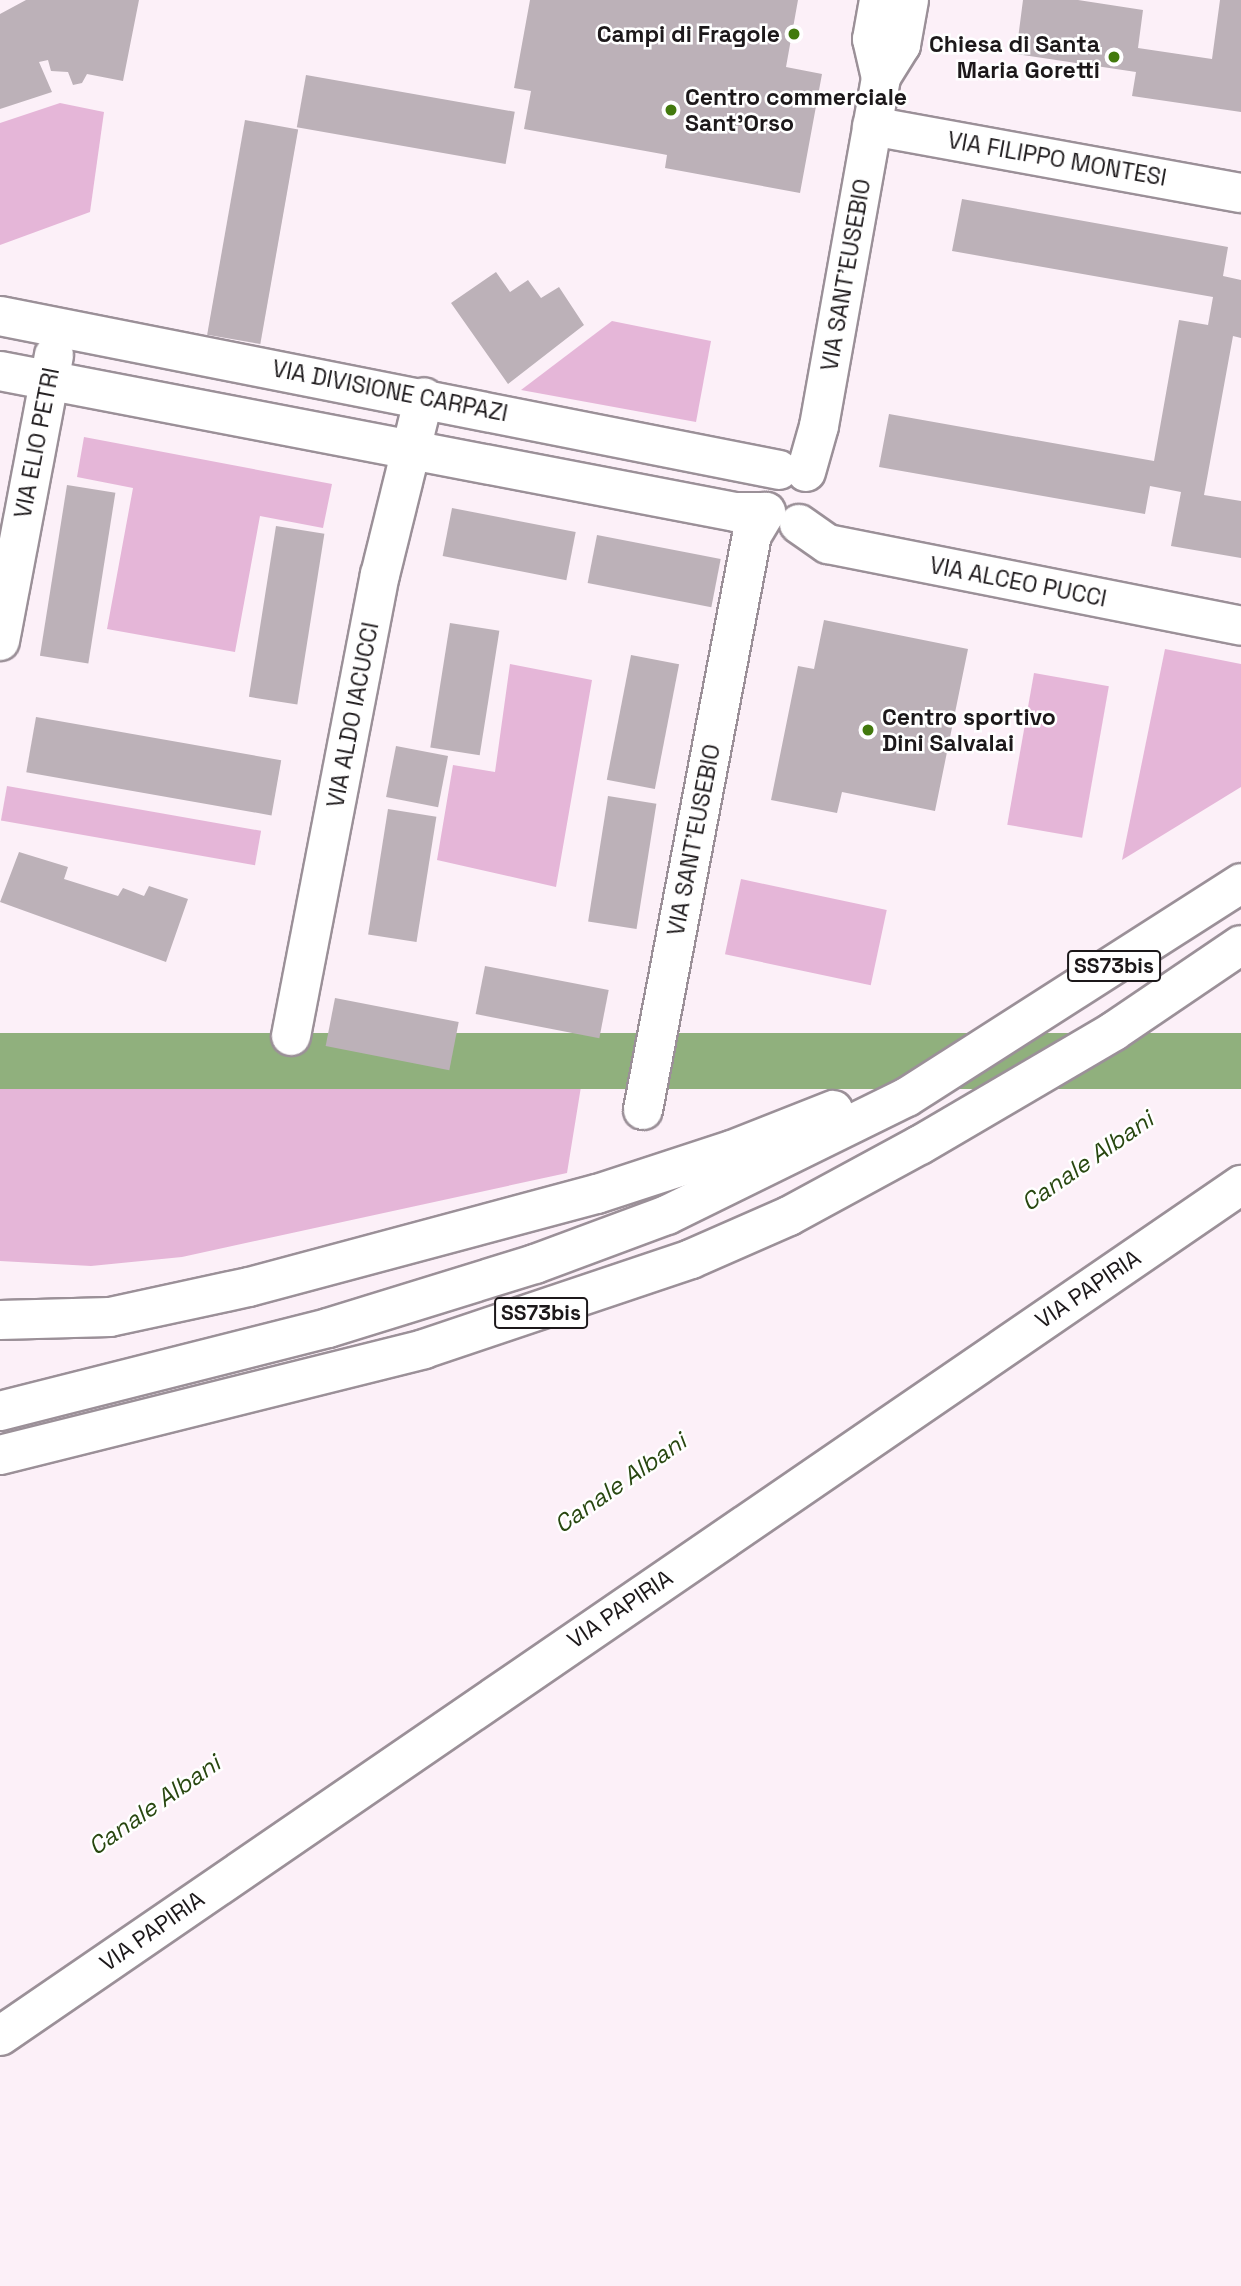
<!DOCTYPE html>
<style>
body{margin:0}
#map{position:relative;width:1241px;height:2286px;overflow:hidden;background:#fcf0f8;font-family:"Space Grotesk",sans-serif}
div>[style]{position:absolute}
.green>*{inset:0;background:#e5b6d8;transform-origin:0 0}
.water>*{inset:0;background:#90b07d;transform-origin:0 0}
.building>*{inset:0;background:#bcb1b8;transform-origin:0 0}
.roads{filter:drop-shadow(2px 0 #9b9098) drop-shadow(-2px 0 #9b9098) drop-shadow(0 2px #9b9098) drop-shadow(0 -2px #9b9098)}
.minor>*{height:38px;margin:-19px;padding:0 19px;transform-origin:19px;border-radius:19px;background:#fff}
.major>*{height:38px;margin:-19px;padding:0 19px;transform-origin:19px;border-radius:19px;background:#fff}
.highway>*{height:38px;margin:-19px;padding:0 19px;transform-origin:19px;border-radius:19px;background:#fff}
.dots>*{width:19px;height:19px;translate:-50% -50%;box-sizing:border-box;border:4px solid #fff;border-radius:50%}
span{translate:-50% -50%;white-space:nowrap;text-align:center;line-height:1.15;-webkit-text-stroke:5px #fff;paint-order:stroke}
.shield-label span{padding:2px 5px;background:#fff;border:2px solid;border-radius:5px;-webkit-text-stroke-width:0}
.shield-label{font-size:21px;color:#1c181a;font-weight:700}
.poi-label{font-size:23px;color:#1c181a;font-weight:700}
.right{translate:-100% -50%;text-align:right}
.left{translate:0 -50%;text-align:left}
.street-label{font-size:23px;color:#1c181a}
.water-label{font-size:24px;color:#284710;font-style:italic}
</style>
<div id="map">
<div class="green">
<div style="clip-path:polygon(60px 103px,104px 112px,90px 212px,0 245px,0 123px)"></div>
<div style="clip-path:polygon(612px 321px,711px 341px,696px 422px,521px 390px)"></div>
<div style="clip-path:polygon(84px 437px,332px 484px,323px 528px,260px 516px,235px 652px,107px 629px,133px 488px,77px 477px)"></div>
<div style="clip-path:polygon(1165px 649px,1241px 664px,1241px 787px,1122px 860px)"></div>
<div style="clip-path:polygon(510px 664px,592px 680px,556px 887px,437px 860px,453px 765px,495px 772px)"></div>
<div style="left:1034px;top:673px;width:76px;height:154px;rotate:10deg"></div>
<div style="left:7px;top:786px;width:258px;height:35px;rotate:10deg"></div>
<div style="left:741px;top:879px;width:149px;height:77px;rotate:12deg"></div>
<div style="clip-path:polygon(460px 1039px,585px 1062px,567px 1173px,182px 1257px,91px 1266px,0 1261px,0 1044px,209px 1085px,217px 1041px,452px 1081px)"></div>
</div>
<div class="water">
<div style="left:1241px;top:1033px;width:56px;height:1509px;rotate:90deg"></div>
</div>
<div class="building">
<div style="clip-path:polygon(26px 0,139px 0,123px 81px,87px 74px,82px 83px,73px 85px,68px 72px,51px 71px,48px 60px,39px 62px,52px 92px,0 109px,0 14px)"></div>
<div style="clip-path:polygon(530px 0,798px 0,786px 67px,822px 74px,800px 193px,665px 168px,667px 155px,662px 154px,524px 129px,531px 91px,514px 88px)"></div>
<div style="clip-path:polygon(1023px 0,1078px 0,1143px 10px,1138px 48px,1212px 59px,1220px 0,1241px 0,1241px 112px,1132px 96px,1136px 72px,1016px 54px)"></div>
<div style="left:306px;top:75px;width:212px;height:53px;rotate:10deg"></div>
<div style="left:245px;top:120px;width:54px;height:218px;rotate:10deg"></div>
<div style="clip-path:polygon(962px 199px,1228px 247px,1223px 276px,1241px 280px,1241px 338px,1233px 336px,1204px 495px,1241px 501px,1241px 558px,1171px 546px,1181px 492px,1150px 486px,1145px 514px,879px 467px,889px 414px,1154px 461px,1179px 320px,1208px 325px,1213px 297px,952px 251px)"></div>
<div style="clip-path:polygon(496px 272px,510px 292px,528px 280px,541px 298px,559px 287px,584px 325px,508px 384px,451px 303px)"></div>
<div style="left:67px;top:485px;width:49px;height:173px;rotate:9deg"></div>
<div style="left:452px;top:508px;width:126px;height:49px;rotate:11deg"></div>
<div style="left:276px;top:526px;width:49px;height:173px;rotate:9deg"></div>
<div style="left:597px;top:535px;width:126px;height:49px;rotate:11deg"></div>
<div style="clip-path:polygon(824px 620px,968px 649px,935px 811px,842px 792px,837px 813px,771px 800px,798px 666px,814px 669px)"></div>
<div style="left:450px;top:623px;width:50px;height:126px;rotate:9deg"></div>
<div style="left:631px;top:655px;width:49px;height:127px;rotate:11deg"></div>
<div style="left:36px;top:717px;width:249px;height:56px;rotate:10deg"></div>
<div style="left:396px;top:746px;width:53px;height:52px;rotate:11deg"></div>
<div style="left:608px;top:796px;width:49px;height:127px;rotate:9deg"></div>
<div style="left:388px;top:809px;width:49px;height:127px;rotate:9deg"></div>
<div style="clip-path:polygon(19px 852px,68px 867px,64px 879px,118px 896px,123px 888px,144px 896px,149px 886px,188px 899px,166px 962px,0 902px)"></div>
<div style="left:485px;top:966px;width:126px;height:49px;rotate:11deg"></div>
<div style="left:335px;top:998px;width:126px;height:49px;rotate:11deg"></div>
</div>
<div class="roads">
<div class="minor">
<div style="left:879px;top:0;width:40px;rotate:100deg"></div>
<div style="left:872px;top:39px;width:39px;rotate:77deg"></div>
<div style="left:872px;top:126px;width:375px;rotate:10.3deg"></div>
<div style="left:0;top:316px;width:794px;rotate:11.18deg"></div>
<div style="left:0;top:371px;width:748px;rotate:10.86deg"></div>
<div style="left:735px;top:512px;width:31px"></div>
<div style="left:806px;top:472px;width:48px;rotate:-74.2deg"></div>
<div style="left:819px;top:426px;width:354px;rotate:-79.9deg"></div>
<div style="left:881px;top:77px;width:38px;rotate:-58deg"></div>
<div style="left:901px;top:45px;width:46px;rotate:-79.9deg"></div>
<div style="left:799px;top:524px;width:35px;rotate:35deg"></div>
<div style="left:828px;top:544px;width:421px;rotate:11.2deg"></div>
<div style="left:0;top:641px;width:291px;rotate:-79.3deg"></div>
<div style="left:291px;top:1036px;width:470px;rotate:-79.1deg"></div>
<div style="left:380px;top:575px;width:183px;rotate:-76.1deg"></div>
<div style="left:643px;top:1110px;width:585px;rotate:-79.27deg"></div>
<div style="left:752px;top:535px;width:27px;rotate:-59deg"></div>
</div>
<div class="major">
<div style="left:0;top:2036px;width:1505px;rotate:-34.44deg"></div>
</div>
<div class="highway">
<div style="left:0;top:1320px;width:110px;rotate:-1.6deg"></div>
<div style="left:110px;top:1317px;width:142px;rotate:-12.2deg"></div>
<div style="left:249px;top:1287px;width:360px;rotate:-15deg"></div>
<div style="left:597px;top:1194px;width:142px;rotate:-18.1deg"></div>
<div style="left:732px;top:1150px;width:109px;rotate:-21.6deg"></div>
<div style="left:0;top:1411px;width:338px;rotate:-14.2deg"></div>
<div style="left:328px;top:1328px;width:217px;rotate:-17.2deg"></div>
<div style="left:535px;top:1264px;width:141px;rotate:-20.4deg"></div>
<div style="left:667px;top:1215px;width:267px;rotate:-26.2deg"></div>
<div style="left:907px;top:1097px;width:397px;rotate:-32.6deg"></div>
<div style="left:0;top:1455px;width:437px;rotate:-14deg"></div>
<div style="left:424px;top:1349px;width:282px;rotate:-18.6deg"></div>
<div style="left:691px;top:1259px;width:107px;rotate:-23.7deg"></div>
<div style="left:789px;top:1216px;width:149px;rotate:-28.5deg"></div>
<div style="left:920px;top:1145px;width:225px;rotate:-30.4deg"></div>
<div style="left:1114px;top:1031px;width:153px;rotate:-34.1deg"></div>
</div>
</div>
<div class="dots">
<div style="left:794px;top:34px;background:#42790d"></div>
<div style="left:1114px;top:57px;background:#42790d"></div>
<div style="left:671px;top:110px;background:#42790d"></div>
<div style="left:868px;top:730px;background:#42790d"></div>
</div>
<div class="shield-label">
<span style="left:1114px;top:966px">SS73bis</span>
<span style="left:541px;top:1313px">SS73bis</span>
</div>
<div class="poi-label">
<span class="right" style="left:780px;top:34px">Campi di Fragole</span>
<span class="right" style="left:1100px;top:57px">Chiesa di Santa<br>Maria Goretti</span>
<span class="left" style="left:685px;top:110px">Centro commerciale<br>Sant'Orso</span>
<span class="left" style="left:882px;top:730px">Centro sportivo<br>Dini Salvalai</span>
</div>
<div class="street-label">
<span style="left:1057px;top:159px;rotate:10deg">VIA FILIPPO MONTESI</span>
<span style="left:846px;top:275px;rotate:-80deg">VIA SANT'EUSEBIO</span>
<span style="left:390px;top:391px;rotate:11deg">VIA DIVISIONE CARPAZI</span>
<span style="left:37px;top:443px;rotate:-79deg">VIA ELIO PETRI</span>
<span style="left:1018px;top:582px;rotate:11deg">VIA ALCEO PUCCI</span>
<span style="left:353px;top:715px;rotate:-79deg">VIA ALDO IACUCCI</span>
<span style="left:694px;top:840px;rotate:-79deg">VIA SANT'EUSEBIO</span>
<span style="left:1088px;top:1289px;rotate:-34deg">VIA PAPIRIA</span>
<span style="left:620px;top:1609px;rotate:-34deg">VIA PAPIRIA</span>
<span style="left:152px;top:1931px;rotate:-35deg">VIA PAPIRIA</span>
</div>
<div class="water-label">
<span style="left:1087px;top:1161px;rotate:-35deg">Canale Albani</span>
<span style="left:620px;top:1483px;rotate:-35deg">Canale Albani</span>
<span style="left:154px;top:1805px;rotate:-35deg">Canale Albani</span>
</div>
</div>
